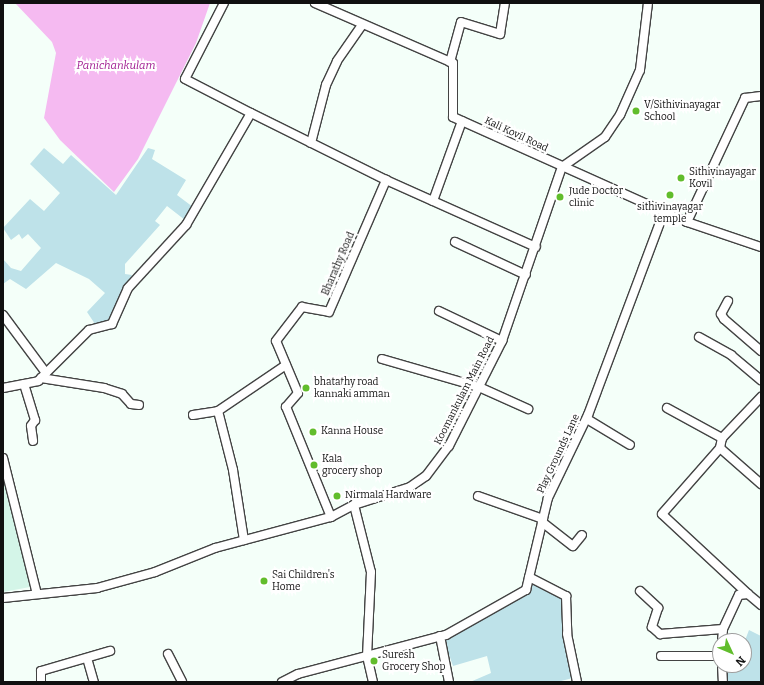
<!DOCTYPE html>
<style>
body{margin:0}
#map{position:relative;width:764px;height:685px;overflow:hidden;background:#f4fff9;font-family:Bitter,serif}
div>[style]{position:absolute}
.farmland>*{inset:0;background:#d4f5e8}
.green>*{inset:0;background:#bee2e9}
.water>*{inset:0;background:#f5baf1}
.roads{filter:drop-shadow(1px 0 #434343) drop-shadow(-1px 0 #434343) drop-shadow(0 1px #434343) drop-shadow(0 -1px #434343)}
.minor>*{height:8px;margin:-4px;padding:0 4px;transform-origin:4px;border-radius:4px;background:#fff}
.dots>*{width:11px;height:11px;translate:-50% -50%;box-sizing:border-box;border:2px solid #fff;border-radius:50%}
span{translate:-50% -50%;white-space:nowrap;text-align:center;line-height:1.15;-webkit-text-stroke:4px #fff;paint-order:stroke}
.poi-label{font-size:10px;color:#101010}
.left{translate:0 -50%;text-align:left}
.street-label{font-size:10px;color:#101010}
.water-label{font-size:11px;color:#a01c91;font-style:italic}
.frame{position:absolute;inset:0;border:4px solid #101010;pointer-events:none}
.north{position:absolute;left:712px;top:633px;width:40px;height:40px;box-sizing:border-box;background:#fff;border:1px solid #9f9f9f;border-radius:50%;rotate:134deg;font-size:11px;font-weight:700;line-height:16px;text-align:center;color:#101010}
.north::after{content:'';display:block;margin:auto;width:14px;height:18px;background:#61bd2c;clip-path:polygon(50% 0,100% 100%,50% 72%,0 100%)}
</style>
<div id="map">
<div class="farmland">
<div style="clip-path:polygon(3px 473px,30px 587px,3px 592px)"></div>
</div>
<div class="green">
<div style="clip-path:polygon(44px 148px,63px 164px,71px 155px,116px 195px,148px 148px,155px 150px,152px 159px,186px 180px,177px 195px,193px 207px,185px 220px,167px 206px,155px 221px,160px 225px,125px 264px,125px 274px,132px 275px,109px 322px,95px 324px,87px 312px,105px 293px,89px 279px,56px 263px,26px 289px,10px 279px,3px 284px,3px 259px,11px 268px,21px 271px,41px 248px,28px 234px,22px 239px,19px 234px,11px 240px,3px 228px,30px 199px,44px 211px,60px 193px,30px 164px)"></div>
<div style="clip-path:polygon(532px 582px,561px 599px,573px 678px,557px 682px,470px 682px,491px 673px,487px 656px,453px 666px,444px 640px,531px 589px)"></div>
<div style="clip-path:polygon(749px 630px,761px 636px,761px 682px,727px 682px,725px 665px,744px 665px,744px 643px)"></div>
</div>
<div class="water">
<div style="clip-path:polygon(15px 3px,210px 3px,196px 43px,138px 159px,114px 192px,60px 140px,44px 118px,56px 53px,52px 42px)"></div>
</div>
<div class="roads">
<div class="minor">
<div style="left:224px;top:3px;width:85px;rotate:117.2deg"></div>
<div style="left:185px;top:79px;width:74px;rotate:27.3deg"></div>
<div style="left:315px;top:3px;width:150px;rotate:23.5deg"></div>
<div style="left:453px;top:63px;width:54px;rotate:90deg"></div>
<div style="left:453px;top:117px;width:256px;rotate:24.2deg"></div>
<div style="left:687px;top:222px;width:78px;rotate:18.7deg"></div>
<div style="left:450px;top:62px;width:41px;rotate:-74.6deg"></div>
<div style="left:461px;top:22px;width:41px;rotate:17.1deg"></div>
<div style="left:500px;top:34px;width:31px;rotate:-81deg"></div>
<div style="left:311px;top:143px;width:60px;rotate:-75.5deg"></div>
<div style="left:326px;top:85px;width:26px;rotate:-65deg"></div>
<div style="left:337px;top:61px;width:44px;rotate:-55.2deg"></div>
<div style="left:433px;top:201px;width:85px;rotate:-70.1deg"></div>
<div style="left:687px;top:222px;width:137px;rotate:-64.9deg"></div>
<div style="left:745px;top:98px;width:16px;rotate:-7deg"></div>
<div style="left:455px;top:242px;width:78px;rotate:24.9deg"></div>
<div style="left:728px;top:301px;width:15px;rotate:118deg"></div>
<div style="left:721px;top:314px;width:6px;rotate:59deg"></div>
<div style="left:724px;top:319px;width:49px;rotate:40.9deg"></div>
<div style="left:439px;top:311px;width:70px;rotate:25.5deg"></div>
<div style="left:3px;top:315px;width:72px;rotate:53.4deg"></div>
<div style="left:699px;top:337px;width:37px;rotate:29deg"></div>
<div style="left:731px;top:355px;width:39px;rotate:40deg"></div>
<div style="left:382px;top:359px;width:101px;rotate:16.1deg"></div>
<div style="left:479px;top:387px;width:54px;rotate:24.2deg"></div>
<div style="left:41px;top:378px;width:64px;rotate:9deg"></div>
<div style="left:104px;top:388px;width:19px;rotate:18deg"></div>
<div style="left:122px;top:394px;width:13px;rotate:48deg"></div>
<div style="left:131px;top:404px;width:8px;rotate:7deg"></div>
<div style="left:24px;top:384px;width:38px;rotate:73deg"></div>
<div style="left:35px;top:420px;width:7px;rotate:124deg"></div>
<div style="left:31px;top:426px;width:15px;rotate:82deg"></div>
<div style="left:3px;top:388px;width:36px;rotate:-11deg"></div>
<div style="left:38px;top:381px;width:72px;rotate:-45deg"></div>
<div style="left:89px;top:330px;width:24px;rotate:-15deg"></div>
<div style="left:112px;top:324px;width:39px;rotate:-66deg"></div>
<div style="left:128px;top:288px;width:86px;rotate:-47.4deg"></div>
<div style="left:186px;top:225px;width:129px;rotate:-59.9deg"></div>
<div style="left:251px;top:113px;width:151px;rotate:26.4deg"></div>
<div style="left:386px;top:180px;width:164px;rotate:24.1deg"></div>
<div style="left:667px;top:408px;width:63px;rotate:28.6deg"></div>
<div style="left:218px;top:411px;width:61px;rotate:75.7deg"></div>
<div style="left:233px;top:470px;width:71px;rotate:81.1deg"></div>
<div style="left:193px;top:415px;width:25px;rotate:-9deg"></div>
<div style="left:218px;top:411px;width:82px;rotate:-34.1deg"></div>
<div style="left:587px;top:419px;width:50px;rotate:31.2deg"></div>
<div style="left:720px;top:448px;width:55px;rotate:41.3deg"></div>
<div style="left:3px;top:458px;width:140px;rotate:76deg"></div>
<div style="left:478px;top:496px;width:69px;rotate:19.5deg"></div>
<div style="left:354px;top:505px;width:69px;rotate:75.8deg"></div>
<div style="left:371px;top:572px;width:84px;rotate:92.7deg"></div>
<div style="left:367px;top:656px;width:27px;rotate:77deg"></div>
<div style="left:331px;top:517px;width:119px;rotate:-112.2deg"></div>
<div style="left:286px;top:407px;width:18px;rotate:-49deg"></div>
<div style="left:298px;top:393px;width:56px;rotate:-112.9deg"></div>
<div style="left:276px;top:341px;width:43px;rotate:-52.6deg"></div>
<div style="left:302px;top:307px;width:27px;rotate:10deg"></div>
<div style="left:329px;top:312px;width:144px;rotate:-66.6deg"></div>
<div style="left:542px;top:522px;width:39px;rotate:38deg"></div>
<div style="left:573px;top:546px;width:14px;rotate:-51deg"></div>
<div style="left:529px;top:577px;width:42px;rotate:27.2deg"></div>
<div style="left:566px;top:596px;width:38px;rotate:88deg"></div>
<div style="left:567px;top:634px;width:49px;rotate:78.2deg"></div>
<div style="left:640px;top:591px;width:25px;rotate:43deg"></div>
<div style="left:658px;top:608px;width:20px;rotate:108deg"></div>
<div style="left:652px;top:627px;width:11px;rotate:41deg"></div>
<div style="left:660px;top:634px;width:63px;rotate:-4.5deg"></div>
<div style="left:748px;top:594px;width:117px;rotate:-137.1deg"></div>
<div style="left:662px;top:514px;width:88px;rotate:-48.7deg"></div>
<div style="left:720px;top:448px;width:10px;rotate:-79deg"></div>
<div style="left:722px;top:438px;width:57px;rotate:-46.4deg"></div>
<div style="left:3px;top:598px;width:95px;rotate:-6.1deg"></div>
<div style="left:97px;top:588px;width:60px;rotate:-15.4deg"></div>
<div style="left:155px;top:572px;width:65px;rotate:-21.8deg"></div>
<div style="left:215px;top:548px;width:120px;rotate:-15deg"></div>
<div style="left:331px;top:517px;width:26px;rotate:-28deg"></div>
<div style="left:354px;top:505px;width:59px;rotate:-17.8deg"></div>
<div style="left:410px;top:487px;width:19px;rotate:-35deg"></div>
<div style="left:426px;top:476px;width:38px;rotate:-53deg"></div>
<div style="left:449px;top:446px;width:118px;rotate:-63.2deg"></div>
<div style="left:502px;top:341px;width:184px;rotate:-71deg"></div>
<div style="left:562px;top:167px;width:52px;rotate:-34.9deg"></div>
<div style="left:605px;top:137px;width:27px;rotate:-56deg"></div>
<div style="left:620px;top:115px;width:49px;rotate:-66deg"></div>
<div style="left:640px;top:70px;width:67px;rotate:-83.2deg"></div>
<div style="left:440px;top:636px;width:47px;rotate:78.9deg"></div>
<div style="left:722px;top:641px;width:12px;rotate:-85deg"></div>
<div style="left:723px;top:629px;width:38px;rotate:-65deg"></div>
<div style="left:739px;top:595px;width:9px;rotate:-6deg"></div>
<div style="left:748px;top:594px;width:17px;rotate:40deg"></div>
<div style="left:168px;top:654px;width:31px;rotate:63deg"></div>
<div style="left:661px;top:656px;width:59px"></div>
<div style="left:87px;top:658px;width:25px;rotate:74deg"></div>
<div style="left:722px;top:665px;width:17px;rotate:87deg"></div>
<div style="left:41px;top:682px;width:11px;rotate:-90deg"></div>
<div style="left:41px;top:671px;width:72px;rotate:-16.2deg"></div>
<div style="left:282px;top:682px;width:18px;rotate:-27deg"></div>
<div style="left:298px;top:674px;width:153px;rotate:-14.8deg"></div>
<div style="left:446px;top:635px;width:92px;rotate:-29.4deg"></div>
<div style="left:526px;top:590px;width:95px;rotate:-76.6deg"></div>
<div style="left:548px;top:498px;width:92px;rotate:-64.3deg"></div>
<div style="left:588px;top:415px;width:217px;rotate:-69.5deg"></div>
</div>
</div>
<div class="dots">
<div style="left:636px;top:111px;background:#61bd2c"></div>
<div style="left:681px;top:178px;background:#61bd2c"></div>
<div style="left:670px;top:195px;background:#61bd2c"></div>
<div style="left:560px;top:197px;background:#61bd2c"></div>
<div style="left:306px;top:388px;background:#61bd2c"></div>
<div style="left:313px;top:432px;background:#61bd2c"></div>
<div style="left:314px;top:465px;background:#61bd2c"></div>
<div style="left:337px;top:496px;background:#61bd2c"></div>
<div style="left:264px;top:581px;background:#61bd2c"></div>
<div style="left:374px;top:661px;background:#61bd2c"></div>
</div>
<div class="poi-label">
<span class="left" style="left:644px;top:111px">V/Sithivinayagar<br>School</span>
<span class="left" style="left:689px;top:178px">Sithivinayagar<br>Kovil</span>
<span class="left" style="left:569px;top:197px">Jude Doctor<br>clinic</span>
<span style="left:670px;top:213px">sithivinayagar<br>temple</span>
<span class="left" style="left:314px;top:388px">bhatathy road<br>kannaki amman</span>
<span class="left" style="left:321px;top:432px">Kanna House</span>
<span class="left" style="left:322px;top:465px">Kala<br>grocery shop</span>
<span class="left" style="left:345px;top:496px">Nirmala Hardware</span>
<span class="left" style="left:272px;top:581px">Sai Children's<br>Home</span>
<span class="left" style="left:382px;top:661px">Suresh<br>Grocery Shop</span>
</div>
<div class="street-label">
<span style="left:516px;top:135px;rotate:25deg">Kali Kovil Road</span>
<span style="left:339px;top:264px;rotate:-67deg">Bharathy Road</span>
<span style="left:465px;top:391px;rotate:-63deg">Koomankulam Main Road</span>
<span style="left:559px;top:454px;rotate:-65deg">Play Grounds Lane</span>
</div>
<div class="water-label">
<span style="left:116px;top:66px">Panichankulam</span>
</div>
<div class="frame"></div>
<div class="north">N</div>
</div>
